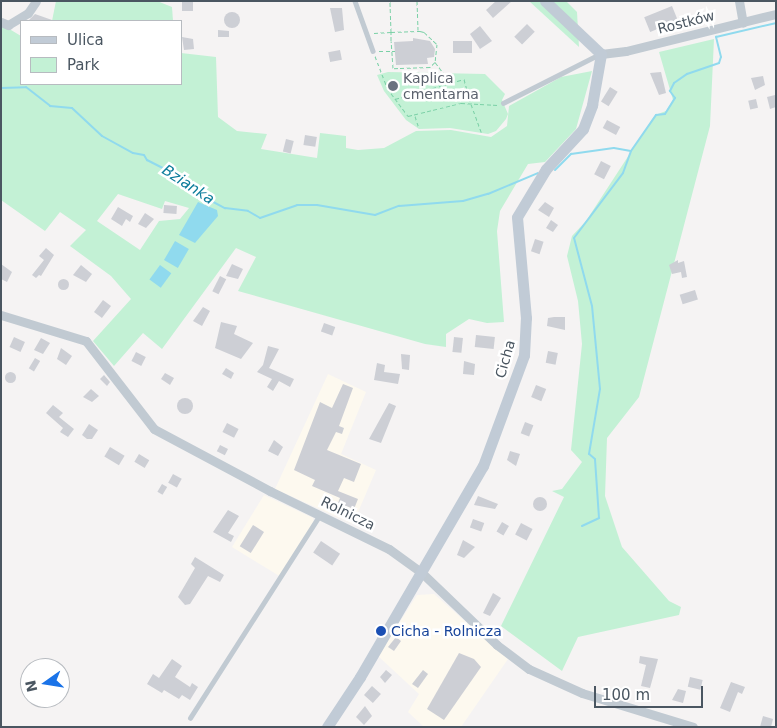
<!DOCTYPE html>
<meta charset="utf-8">
<style>
body{margin:0}
#map{position:relative;width:777px;height:728px;overflow:hidden;background:#f5f3f3;font-family:"DejaVu Sans",sans-serif}
div>[style]{position:absolute}
.commercial>*{inset:0;background:#fdf9ef}
.green>*{inset:0;background:#c3f1d5}
.water>*{inset:0;background:#90daee;transform-origin:0 0}
.stream>*{height:2px;margin:-1px;padding:0 1px;transform-origin:1px;border-radius:1px;background:#90daee}
.building>*{inset:0;background:#cdcfd5;transform-origin:0 0}
.round{border-radius:50%}
.path>*{height:1px;margin-top:-0.5px;transform-origin:0;background:repeating-linear-gradient(90deg,#7ad0a6 0 4px,transparent 0 6.5px)}
.lane>*{height:4.5px;margin:-2.25px;padding:0 2.25px;transform-origin:2.25px;border-radius:2.25px;background:#c1cad2}
.street>*{height:9px;margin:-4.5px;padding:0 4.5px;transform-origin:4.5px;border-radius:4.5px;background:#c1cad2}
.secondary>*{height:11px;margin:-5.5px;padding:0 5.5px;transform-origin:5.5px;border-radius:5.5px;background:#c1cbd6}
.dots>*{width:14px;height:14px;translate:-50% -50%;box-sizing:border-box;border:2px solid #fff;border-radius:50%}
span{translate:-50% -50%;white-space:nowrap;text-align:center;line-height:1.15;-webkit-text-stroke:5px #fff;paint-order:stroke}
.street-label{font-size:14px;color:#4a5661}
.worship-label{font-size:14px;color:#5b616d}
.left{translate:0 -50%;text-align:left}
.transit-label{font-size:14px;color:#164399}
.water-label{font-size:15px;color:#0c7c9b;font-style:italic}
.frame{position:absolute;inset:0;border:2px solid #4a5661;pointer-events:none}
.legend{position:absolute;left:20px;top:20px;width:162px;height:65px;box-sizing:border-box;background:#fff;border:1px solid #b7bbc0;margin:0;padding:6px 9px;list-style:none;font-size:15px;color:#4a5661}
.legend li{display:flex;align-items:center;gap:10px;height:25px}
.legend b{width:25px;border:1px solid #b7bbc0}
.north{position:absolute;left:20px;top:658px;width:50px;height:50px;box-sizing:border-box;background:#fff;border:1px solid #b7bbc0;border-radius:50%;rotate:257deg;font-size:14px;font-weight:700;line-height:20px;text-align:center;color:#4a5661}
.north::after{content:'';display:block;margin:auto;width:18px;height:22px;background:#1a73e8;clip-path:polygon(50% 0,100% 100%,50% 72%,0 100%)}
.scale{position:absolute;left:594px;top:686px;width:109px;height:22px;box-sizing:border-box;border:2px solid #4a5661;border-top:0;padding-left:6px;font-size:15px;line-height:18px;white-space:nowrap;color:#4a5661;-webkit-text-stroke:4px #fff;paint-order:stroke}
</style>
<div id="map">
<div class="commercial">
<div style="clip-path:polygon(328px 374px,366px 392px,341px 454px,376px 470px,353px 524px,275px 489px)"></div>
<div style="clip-path:polygon(264px 495px,313px 518px,314px 524px,281px 577px,232px 547px)"></div>
<div style="clip-path:polygon(434px 594px,508px 659px,461px 727px,424px 727px,408px 712px,419px 694px,378px 656px,417px 595px)"></div>
</div>
<div class="green">
<div style="clip-path:polygon(56px 1px,157px 1px,172px 7px,173px 21px,52px 21px)"></div>
<div style="clip-path:polygon(529px 1px,566px 1px,577px 12px,579px 47px)"></div>
<div style="clip-path:polygon(evenodd,1px 24px,21px 36px,21px 84px,181px 84px,181px 53px,216px 57px,218px 117px,237px 131px,267px 134px,261px 149px,317px 158px,320px 133px,346px 136px,346px 148px,358px 150px,384px 148px,416px 131px,451px 130px,491px 137px,507px 126px,509px 106px,561px 77px,592px 71px,576px 129px,545px 162px,528px 164px,500px 211px,497px 231px,504px 322px,487px 323px,469px 319px,446px 334px,446px 347px,425px 344px,238px 291px,256px 257px,236px 248px,162px 349px,143px 333px,114px 366px,93px 341px,131px 299px,111px 276px,70px 246px,86px 230px,60px 212px,45px 231px,1px 200px,1px 24px,118px 194px,162px 209px,165px 201px,189px 208px,180px 219px,159px 221px,140px 250px,97px 221px,118px 194px)"></div>
<div style="clip-path:polygon(714px 39px,710px 126px,639px 397px,607px 438px,605px 496px,622px 547px,669px 601px,681px 607px,679px 615px,578px 637px,562px 671px,501px 626px,564px 497px,552px 491px,562px 489px,582px 462px,571px 450px,582px 344px,578px 301px,567px 256px,572px 236px,586px 221px,655px 115px,666px 111px,673px 100px,659px 52px)"></div>
<div style="clip-path:polygon(388px 72px,485px 74px,505px 94px,502px 100px,508px 114px,506px 119px,496px 131px,488px 134px,450px 128px,419px 129px,406px 120px,384px 91px,377px 75px)"></div>
</div>
<div class="water">
<div style="clip-path:polygon(198px 202px,217px 210px,218px 216px,195px 243px,179px 235px)"></div>
<div style="left:175px;top:241px;width:16px;height:22px;rotate:30deg"></div>
<div style="left:160px;top:265px;width:14px;height:18px;rotate:36deg"></div>
</div>
<div class="stream">
<div style="left:1px;top:88px;width:25px;rotate:-2deg"></div>
<div style="left:26px;top:87px;width:31px;rotate:38deg"></div>
<div style="left:50px;top:106px;width:22px;rotate:5deg"></div>
<div style="left:72px;top:108px;width:41px;rotate:43deg"></div>
<div style="left:102px;top:136px;width:35px;rotate:29deg"></div>
<div style="left:133px;top:153px;width:11px;rotate:10deg"></div>
<div style="left:144px;top:155px;width:6px;rotate:59deg"></div>
<div style="left:147px;top:160px;width:27px;rotate:27deg"></div>
<div style="left:171px;top:172px;width:41px;rotate:37.1deg"></div>
<div style="left:204px;top:197px;width:24px;rotate:28deg"></div>
<div style="left:225px;top:208px;width:23px;rotate:7deg"></div>
<div style="left:248px;top:211px;width:14px;rotate:30deg"></div>
<div style="left:260px;top:218px;width:39px;rotate:-19deg"></div>
<div style="left:297px;top:205px;width:20px"></div>
<div style="left:317px;top:205px;width:59px;rotate:9.8deg"></div>
<div style="left:375px;top:215px;width:26px;rotate:-21deg"></div>
<div style="left:399px;top:206px;width:64px;rotate:-4.5deg"></div>
<div style="left:463px;top:201px;width:26px;rotate:-16deg"></div>
<div style="left:488px;top:194px;width:54px;rotate:-22.8deg"></div>
<div style="left:555px;top:170px;width:23px;rotate:-45deg"></div>
<div style="left:571px;top:154px;width:43px;rotate:-7.9deg"></div>
<div style="left:614px;top:148px;width:17px;rotate:10deg"></div>
<div style="left:631px;top:151px;width:44px;rotate:-55.2deg"></div>
<div style="left:656px;top:115px;width:9px;rotate:-6deg"></div>
<div style="left:665px;top:114px;width:19px;rotate:-58deg"></div>
<div style="left:675px;top:98px;width:9px;rotate:-126deg"></div>
<div style="left:670px;top:91px;width:9px;rotate:-63deg"></div>
<div style="left:674px;top:83px;width:16px;rotate:-35deg"></div>
<div style="left:687px;top:74px;width:34px;rotate:-19deg"></div>
<div style="left:719px;top:63px;width:6px;rotate:-72deg"></div>
<div style="left:721px;top:57px;width:21px;rotate:-104deg"></div>
<div style="left:716px;top:37px;width:62px;rotate:-13.1deg"></div>
<div style="left:582px;top:526px;width:19px;rotate:-25deg"></div>
<div style="left:599px;top:518px;width:59px;rotate:-93.9deg"></div>
<div style="left:595px;top:459px;width:8px;rotate:-140deg"></div>
<div style="left:589px;top:454px;width:66px;rotate:-80.4deg"></div>
<div style="left:600px;top:389px;width:83px;rotate:-95.5deg"></div>
<div style="left:592px;top:306px;width:70px;rotate:-104.8deg"></div>
<div style="left:574px;top:238px;width:81px;rotate:-53deg"></div>
<div style="left:623px;top:173px;width:23px;rotate:-70deg"></div>
</div>
<div class="building">
<div style="left:182px;top:1px;width:11px;height:10px"></div>
<div style="clip-path:polygon(496px 1px,512px 1px,493px 18px,486px 10px)"></div>
<div style="left:672px;top:6px;width:16px;height:30px;rotate:68deg"></div>
<div style="clip-path:polygon(330px 8px,342px 8px,344px 30px,335px 32px)"></div>
<div class="round" style="left:224px;top:12px;width:16px;height:16px"></div>
<div style="clip-path:polygon(35px 14px,52px 20px,52px 21px,28px 21px)"></div>
<div style="left:527px;top:24px;width:11px;height:18px;rotate:45deg"></div>
<div style="clip-path:polygon(480px 26px,492px 41px,480px 49px,470px 34px)"></div>
<div style="clip-path:polygon(218px 30px,229px 31px,229px 37px,218px 37px)"></div>
<div style="clip-path:polygon(182px 37px,193px 39px,194px 49px,184px 50px)"></div>
<div style="clip-path:polygon(413px 38px,430px 41px,435px 49px,434px 57px,427px 58px,428px 64px,396px 65px,394px 42px,413px 41px)"></div>
<div style="left:472px;top:41px;width:12px;height:19px;rotate:90deg"></div>
<div style="left:340px;top:50px;width:10px;height:12px;rotate:79deg"></div>
<div style="clip-path:polygon(661px 72px,666px 93px,659px 95px,650px 73px)"></div>
<div style="clip-path:polygon(763px 76px,765px 85px,755px 90px,751px 78px)"></div>
<div style="left:610px;top:87px;width:9px;height:17px;rotate:32deg"></div>
<div style="clip-path:polygon(775px 95px,776px 107px,770px 109px,767px 97px)"></div>
<div style="left:756px;top:99px;width:9px;height:8px;rotate:77deg"></div>
<div style="left:607px;top:120px;width:15px;height:9px;rotate:28deg"></div>
<div style="left:305px;top:135px;width:12px;height:10px;rotate:9deg"></div>
<div style="left:286px;top:139px;width:8px;height:13px;rotate:14deg"></div>
<div style="left:601px;top:161px;width:11px;height:15px;rotate:27deg"></div>
<div style="clip-path:polygon(545px 202px,554px 208px,549px 217px,538px 210px)"></div>
<div style="left:164px;top:205px;width:13px;height:8px;rotate:4deg"></div>
<div style="clip-path:polygon(118px 207px,133px 216px,130px 222px,126px 219px,122px 226px,111px 219px)"></div>
<div style="clip-path:polygon(145px 213px,154px 219px,146px 228px,138px 224px)"></div>
<div style="clip-path:polygon(551px 220px,558px 225px,553px 232px,546px 228px)"></div>
<div style="left:535px;top:239px;width:9px;height:13px;rotate:18deg"></div>
<div style="clip-path:polygon(46px 248px,54px 255px,41px 276px,39px 275px,36px 278px,32px 275px,44px 260px,39px 256px)"></div>
<div style="clip-path:polygon(678px 260px,678px 263px,684px 261px,687px 277px,682px 278px,681px 272px,672px 274px,669px 265px)"></div>
<div style="clip-path:polygon(1px 264px,12px 272px,7px 282px,1px 279px)"></div>
<div style="clip-path:polygon(232px 264px,243px 269px,238px 279px,226px 276px)"></div>
<div style="clip-path:polygon(81px 265px,92px 274px,86px 282px,73px 275px)"></div>
<div style="left:220px;top:276px;width:7px;height:17px;rotate:27deg"></div>
<div class="round" style="left:57.5px;top:278.5px;width:11px;height:11px"></div>
<div style="left:695px;top:290px;width:10px;height:16px;rotate:73deg"></div>
<div style="left:103px;top:300px;width:10px;height:15px;rotate:37deg"></div>
<div style="clip-path:polygon(203px 307px,210px 311px,202px 326px,193px 321px)"></div>
<div style="clip-path:polygon(554px 317px,565px 317px,565px 330px,547px 326px,548px 318px)"></div>
<div style="clip-path:polygon(221px 322px,237px 326px,234px 334px,253px 343px,241px 359px,215px 348px)"></div>
<div style="left:324px;top:323px;width:12px;height:9px;rotate:20deg"></div>
<div style="left:476px;top:335px;width:19px;height:12px;rotate:6deg"></div>
<div style="left:14px;top:337px;width:12px;height:11px;rotate:24deg"></div>
<div style="left:454px;top:337px;width:9px;height:15px;rotate:6deg"></div>
<div style="clip-path:polygon(41px 338px,50px 343px,43px 354px,34px 350px)"></div>
<div style="clip-path:polygon(268px 346px,279px 349px,269px 368px,294px 379px,290px 387px,279px 381px,273px 391px,267px 387px,272px 379px,257px 372px,263px 365px)"></div>
<div style="clip-path:polygon(61px 348px,72px 356px,66px 365px,57px 359px)"></div>
<div style="left:548px;top:351px;width:10px;height:12px;rotate:11deg"></div>
<div style="left:136px;top:352px;width:11px;height:10px;rotate:27deg"></div>
<div style="clip-path:polygon(401px 354px,410px 355px,409px 370px,402px 369px)"></div>
<div style="left:35px;top:358px;width:6px;height:12px;rotate:31deg"></div>
<div style="clip-path:polygon(464px 361px,475px 364px,474px 375px,463px 374px)"></div>
<div style="clip-path:polygon(377px 363px,385px 365px,384px 372px,400px 374px,398px 384px,374px 380px)"></div>
<div style="clip-path:polygon(226px 368px,234px 373px,231px 379px,222px 374px)"></div>
<div class="round" style="left:4.5px;top:371.5px;width:11px;height:11px"></div>
<div style="clip-path:polygon(165px 373px,174px 378px,170px 385px,161px 379px)"></div>
<div style="clip-path:polygon(104px 375px,110px 382px,107px 386px,100px 379px)"></div>
<div style="clip-path:polygon(343px 384px,353px 388px,339px 426px,344px 428px,342px 434px,336px 432px,327px 450px,361px 464px,354px 482px,344px 478px,338px 491px,358px 499px,354px 509px,338px 503px,340px 498px,312px 486px,315px 480px,294px 470px,320px 402px,332px 408px)"></div>
<div style="left:536px;top:385px;width:11px;height:13px;rotate:22deg"></div>
<div style="clip-path:polygon(91px 389px,99px 396px,92px 402px,83px 397px)"></div>
<div class="round" style="left:177px;top:398px;width:16px;height:16px"></div>
<div style="clip-path:polygon(389px 403px,396px 406px,381px 443px,369px 439px)"></div>
<div style="clip-path:polygon(53px 405px,63px 413px,59px 417px,74px 429px,68px 437px,60px 432px,63px 428px,46px 413px)"></div>
<div style="left:525px;top:422px;width:9px;height:12px;rotate:21deg"></div>
<div style="left:227px;top:423px;width:13px;height:10px;rotate:27deg"></div>
<div style="clip-path:polygon(89px 424px,98px 430px,92px 439px,87px 439px,82px 435px)"></div>
<div style="clip-path:polygon(274px 440px,283px 447px,278px 456px,268px 451px)"></div>
<div style="left:220px;top:445px;width:9px;height:7px;rotate:27deg"></div>
<div style="left:110px;top:447px;width:17px;height:11px;rotate:31deg"></div>
<div style="clip-path:polygon(510px 451px,520px 454px,516px 466px,507px 460px)"></div>
<div style="left:139px;top:454px;width:12px;height:9px;rotate:31deg"></div>
<div style="left:173px;top:474px;width:10px;height:10px;rotate:29deg"></div>
<div style="left:162px;top:484px;width:6px;height:9px;rotate:31deg"></div>
<div style="clip-path:polygon(478px 496px,498px 504px,495px 509px,474px 505px)"></div>
<div class="round" style="left:533px;top:497px;width:14px;height:14px"></div>
<div style="clip-path:polygon(228px 510px,239px 516px,228px 533px,234px 536px,231px 542px,213px 532px)"></div>
<div style="left:473px;top:519px;width:12px;height:9px;rotate:20deg"></div>
<div style="left:502px;top:522px;width:8px;height:11px;rotate:30deg"></div>
<div style="left:521px;top:523px;width:13px;height:13px;rotate:27deg"></div>
<div style="left:253px;top:525px;width:13px;height:25px;rotate:32deg"></div>
<div style="clip-path:polygon(463px 540px,475px 547px,464px 558px,457px 555px)"></div>
<div style="left:321px;top:541px;width:23px;height:14px;rotate:34deg"></div>
<div style="clip-path:polygon(195px 557px,224px 575px,220px 582px,208px 576px,190px 604px,185px 605px,178px 597px,195px 568px,191px 564px)"></div>
<div style="clip-path:polygon(493px 593px,501px 598px,490px 616px,483px 613px)"></div>
<div style="clip-path:polygon(396px 637px,401px 641px,394px 651px,388px 647px)"></div>
<div style="clip-path:polygon(459px 653px,474px 659px,481px 667px,444px 720px,427px 709px)"></div>
<div style="clip-path:polygon(640px 656px,658px 659px,650px 688px,641px 686px,646px 665px,639px 663px)"></div>
<div style="clip-path:polygon(172px 659px,182px 666px,175px 677px,190px 687px,192px 683px,198px 687px,190px 700px,182px 695px,179px 699px,164px 690px,162px 693px,147px 684px,153px 674px,159px 678px)"></div>
<div style="clip-path:polygon(386px 670px,392px 675px,385px 683px,380px 677px)"></div>
<div style="clip-path:polygon(423px 670px,428px 674px,418px 688px,412px 684px)"></div>
<div style="left:690px;top:677px;width:13px;height:10px;rotate:13deg"></div>
<div style="clip-path:polygon(731px 682px,745px 687px,742px 694px,738px 692px,730px 712px,720px 708px)"></div>
<div style="left:372px;top:686px;width:12px;height:12px;rotate:42deg"></div>
<div style="clip-path:polygon(678px 689px,686px 691px,683px 703px,672px 700px)"></div>
<div style="clip-path:polygon(365px 706px,372px 716px,364px 725px,356px 717px)"></div>
<div style="clip-path:polygon(763px 716px,773px 719px,771px 727px,760px 727px)"></div>
</div>
<div class="path">
<div style="left:417px;top:1px;width:29px;rotate:88deg"></div>
<div style="left:374px;top:33px;width:17px;rotate:-3deg"></div>
<div style="left:391px;top:32px;width:27px;rotate:-2deg"></div>
<div style="left:418px;top:31px;width:2px"></div>
<div style="left:420px;top:31px;width:4px;rotate:14deg"></div>
<div style="left:424px;top:32px;width:18px;rotate:43deg"></div>
<div style="left:437px;top:44px;width:18px;rotate:96deg"></div>
<div style="left:435px;top:62px;width:7px;rotate:135deg"></div>
<div style="left:430px;top:67px;width:37px;rotate:178deg"></div>
<div style="left:393px;top:68px;width:27px;rotate:-94deg"></div>
<div style="left:391px;top:41px;width:9px;rotate:-90deg"></div>
<div style="left:391px;top:32px;width:31px;rotate:-92deg"></div>
<div style="left:379px;top:51px;width:16px"></div>
<div style="left:375px;top:56px;width:34px;rotate:69deg"></div>
<div style="left:387px;top:88px;width:35px;rotate:53deg"></div>
<div style="left:408px;top:116px;width:55px;rotate:-13.8deg"></div>
<div style="left:461px;top:103px;width:37px;rotate:3deg"></div>
<div style="left:435px;top:62px;width:25px;rotate:53deg"></div>
<div style="left:395px;top:99px;width:72px;rotate:-16.2deg"></div>
<div style="left:464px;top:79px;width:24px;rotate:75deg"></div>
<div style="left:471px;top:104px;width:30px;rotate:70deg"></div>
<div style="left:415px;top:116px;width:13px;rotate:72deg"></div>
</div>
<div class="lane">
<div style="left:355px;top:1px;width:53px;rotate:70.2deg"></div>
<div style="left:503px;top:103px;width:109px;rotate:-26.8deg"></div>
<div style="left:190px;top:718px;width:241px;rotate:-57.4deg"></div>
</div>
<div class="street">
<div style="left:739px;top:1px;width:22px;rotate:80deg"></div>
<div style="left:1px;top:22px;width:8px;rotate:23deg"></div>
<div style="left:8px;top:25px;width:23px;rotate:-31deg"></div>
<div style="left:28px;top:13px;width:14px;rotate:-56deg"></div>
<div style="left:601px;top:54px;width:25px;rotate:-7deg"></div>
<div style="left:626px;top:51px;width:154px;rotate:-13.9deg"></div>
<div style="left:1px;top:315px;width:89px;rotate:17deg"></div>
<div style="left:86px;top:341px;width:111px;rotate:52.3deg"></div>
<div style="left:154px;top:429px;width:132px;rotate:28.1deg"></div>
<div style="left:270px;top:491px;width:132px;rotate:26deg"></div>
<div style="left:389px;top:549px;width:39px;rotate:36deg"></div>
<div style="left:421px;top:572px;width:105px;rotate:43.8deg"></div>
<div style="left:497px;top:645px;width:40px;rotate:37deg"></div>
<div style="left:529px;top:669px;width:58px;rotate:24.4deg"></div>
<div style="left:582px;top:693px;width:116px;rotate:17deg"></div>
</div>
<div class="secondary">
<div style="left:327px;top:727px;width:60px;rotate:-56.6deg"></div>
<div style="left:360px;top:677px;width:244px;rotate:-59.8deg"></div>
<div style="left:483px;top:466px;width:118px;rotate:-69.7deg"></div>
<div style="left:524px;top:355px;width:37px;rotate:-87deg"></div>
<div style="left:526px;top:318px;width:101px;rotate:-95.1deg"></div>
<div style="left:517px;top:217px;width:56px;rotate:-58.9deg"></div>
<div style="left:546px;top:169px;width:54px;rotate:-47.2deg"></div>
<div style="left:583px;top:129px;width:26px;rotate:-69deg"></div>
<div style="left:592px;top:105px;width:52px;rotate:-80deg"></div>
<div style="left:601px;top:54px;width:77px;rotate:-136.6deg"></div>
</div>
<div class="dots">
<div style="left:393px;top:86px;background:#6b7280"></div>
<div style="left:381px;top:631px;background:#1a4fb4"></div>
</div>
<div class="street-label">
<span style="left:686px;top:22px;rotate:-14deg">Rostków</span>
<span style="left:505px;top:359px;rotate:-74deg">Cicha</span>
<span style="left:348px;top:513px;rotate:26deg">Rolnicza</span>
</div>
<div class="worship-label">
<span class="left" style="left:403px;top:86px">Kaplica<br>cmentarna</span>
</div>
<div class="transit-label">
<span class="left" style="left:391px;top:631px">Cicha - Rolnicza</span>
</div>
<div class="water-label">
<span style="left:188px;top:185px;rotate:33deg">Bzianka</span>
</div>
<div class="frame"></div>
<ul class="legend">
<li><b style="height:6px;background:#c1cbd6"></b>Ulica</li>
<li><b style="height:14px;background:#c3f1d5"></b>Park</li>
</ul>
<div class="north">N</div>
<div class="scale">100 m</div>
</div>
